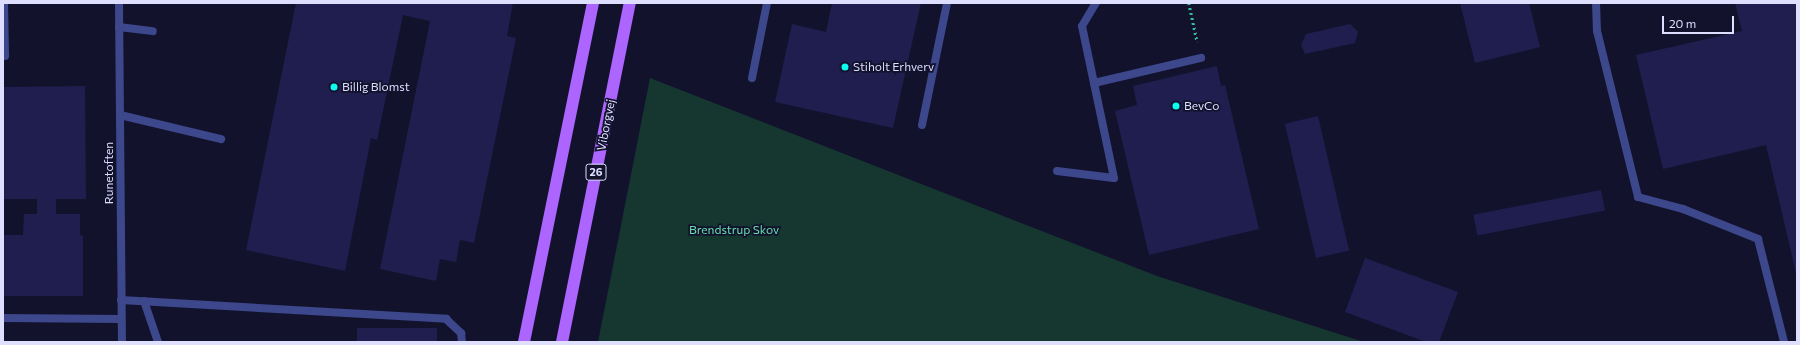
<!DOCTYPE html>
<style>
body{margin:0}
#map{position:relative;width:1800px;height:345px;overflow:hidden;background:#12122d;font-family:Commissioner,sans-serif}
div>[style]{position:absolute}
.green>*{inset:0;background:#153730}
.building>*{inset:0;background:#201e4e;transform-origin:0 0}
.path>*{height:2.5px;margin-top:-1.25px;transform-origin:0;background:repeating-linear-gradient(90deg,#31bfa0 0 2px,transparent 0 5px)}
.lane>*{height:8px;margin:-4px;padding:0 4px;transform-origin:4px;border-radius:4px;background:#3d478b}
.street>*{height:8px;margin:-4px;padding:0 4px;transform-origin:4px;border-radius:4px;background:#3d478b}
.primary>*{height:12px;margin:-6px;padding:0 6px;transform-origin:6px;border-radius:6px;background:#ac65fe}
.dots>*{width:11px;height:11px;translate:-50% -50%;box-sizing:border-box;border:2px solid #12122d;border-radius:50%}
span{translate:-50% -50%;white-space:nowrap;text-align:center;line-height:1.15;-webkit-text-stroke:3.5px #12122d;paint-order:stroke}
.shield-label span{padding:1px 3px;background:#12122d;border:1px solid;border-radius:3px;-webkit-text-stroke-width:0}
.shield-label{font-size:11px;color:#dedfff;font-weight:700}
.poi-label{font-size:12px;color:#dedfff}
.left{translate:0 -50%;text-align:left}
.street-label{font-size:12px;color:#dedfff}
.park-label{font-size:12px;color:#67e1af}
.frame{position:absolute;inset:0;border:4px solid #dedfff;pointer-events:none}
.scale{position:absolute;left:1662px;top:16px;width:72px;height:18px;box-sizing:border-box;border:2px solid #dedfff;border-top:0;padding-left:5px;font-size:12px;line-height:14px;white-space:nowrap;color:#dedfff;-webkit-text-stroke:3px #12122d;paint-order:stroke}
</style>
<div id="map">
<div class="green">
<div style="clip-path:polygon(650px 78px,1157px 276px,1364px 342px,598px 342px)"></div>
</div>
<div class="building">
<div style="clip-path:polygon(296px 3px,513px 3px,507px 36px,516px 38px,474px 243px,460px 240px,456px 262px,440px 259px,436px 281px,380px 269px,430px 21px,403px 15px,377px 140px,371px 138px,345px 271px,246px 250px)"></div>
<div style="clip-path:polygon(832px 3px,921px 3px,893px 128px,775px 102px,792px 24px,826px 32px)"></div>
<div style="clip-path:polygon(1460px 3px,1529px 3px,1540px 47px,1475px 63px)"></div>
<div style="clip-path:polygon(1735px 3px,1797px 3px,1797px 277px,1766px 145px,1663px 169px,1636px 55px,1742px 31px)"></div>
<div style="clip-path:polygon(1350px 24px,1358px 32px,1355px 43px,1305px 54px,1301px 45px,1306px 34px)"></div>
<div style="clip-path:polygon(1217px 66px,1221px 86px,1225px 85px,1259px 229px,1149px 255px,1115px 111px,1137px 105px,1133px 86px)"></div>
<div style="clip-path:polygon(85px 86px,86px 199px,56px 199px,56px 214px,80px 214px,80px 235px,83px 236px,83px 296px,3px 296px,3px 235px,23px 235px,24px 214px,37px 214px,37px 199px,3px 199px,3px 87px)"></div>
<div style="left:1318px;top:116px;width:138px;height:34px;rotate:77deg"></div>
<div style="left:1601px;top:190px;width:21px;height:130px;rotate:79deg"></div>
<div style="clip-path:polygon(1365px 258px,1458px 292px,1439px 342px,1426px 342px,1345px 312px)"></div>
<div style="left:357px;top:328px;width:80px;height:14px"></div>
</div>
<div class="path">
<div style="left:1189px;top:3px;width:40px;rotate:78deg"></div>
</div>
<div class="lane">
<div style="left:4px;top:3px;width:53px;rotate:88.9deg"></div>
<div style="left:1596px;top:3px;width:28px;rotate:88deg"></div>
<div style="left:1597px;top:31px;width:171px;rotate:76.1deg"></div>
<div style="left:1638px;top:197px;width:47px;rotate:14.9deg"></div>
<div style="left:1683px;top:209px;width:81px;rotate:21.8deg"></div>
<div style="left:1758px;top:239px;width:106px;rotate:75.8deg"></div>
<div style="left:119px;top:27px;width:34px;rotate:7deg"></div>
<div style="left:752px;top:78px;width:76px;rotate:-78.7deg"></div>
<div style="left:1094px;top:83px;width:110px;rotate:-13.2deg"></div>
<div style="left:120px;top:115px;width:104px;rotate:13.4deg"></div>
<div style="left:922px;top:125px;width:125px;rotate:-78.4deg"></div>
<div style="left:1057px;top:171px;width:57px;rotate:7deg"></div>
<div style="left:1114px;top:178px;width:155px;rotate:-101.9deg"></div>
<div style="left:1082px;top:26px;width:27px;rotate:-59deg"></div>
<div style="left:121px;top:300px;width:326px;rotate:3.3deg"></div>
<div style="left:446px;top:319px;width:21px;rotate:43deg"></div>
<div style="left:461px;top:333px;width:9px;rotate:84deg"></div>
<div style="left:144px;top:301px;width:43px;rotate:71.1deg"></div>
<div style="left:3px;top:318px;width:118px;rotate:0.5deg"></div>
</div>
<div class="street">
<div style="left:119px;top:3px;width:339px;rotate:89.5deg"></div>
</div>
<div class="primary">
<div style="left:524px;top:342px;width:346px;rotate:-78.5deg"></div>
<div style="left:562px;top:342px;width:346px;rotate:-78.7deg"></div>
</div>
<div class="dots">
<div style="left:845px;top:67px;background:#0afeef"></div>
<div style="left:334px;top:87px;background:#0afeef"></div>
<div style="left:1176px;top:106px;background:#0afeef"></div>
</div>
<div class="shield-label">
<span style="left:596px;top:172px">26</span>
</div>
<div class="poi-label">
<span class="left" style="left:853px;top:67px">Stiholt Erhverv</span>
<span class="left" style="left:342px;top:87px">Billig Blomst</span>
<span class="left" style="left:1184px;top:106px">BevCo</span>
</div>
<div class="street-label">
<span style="left:606px;top:125px;rotate:-79deg">Viborgvej</span>
<span style="left:109px;top:173px;rotate:-90deg">Runetoften</span>
</div>
<div class="park-label">
<span style="left:734px;top:230px">Brendstrup Skov</span>
</div>
<div class="frame"></div>
<div class="scale">20 m</div>
</div>
